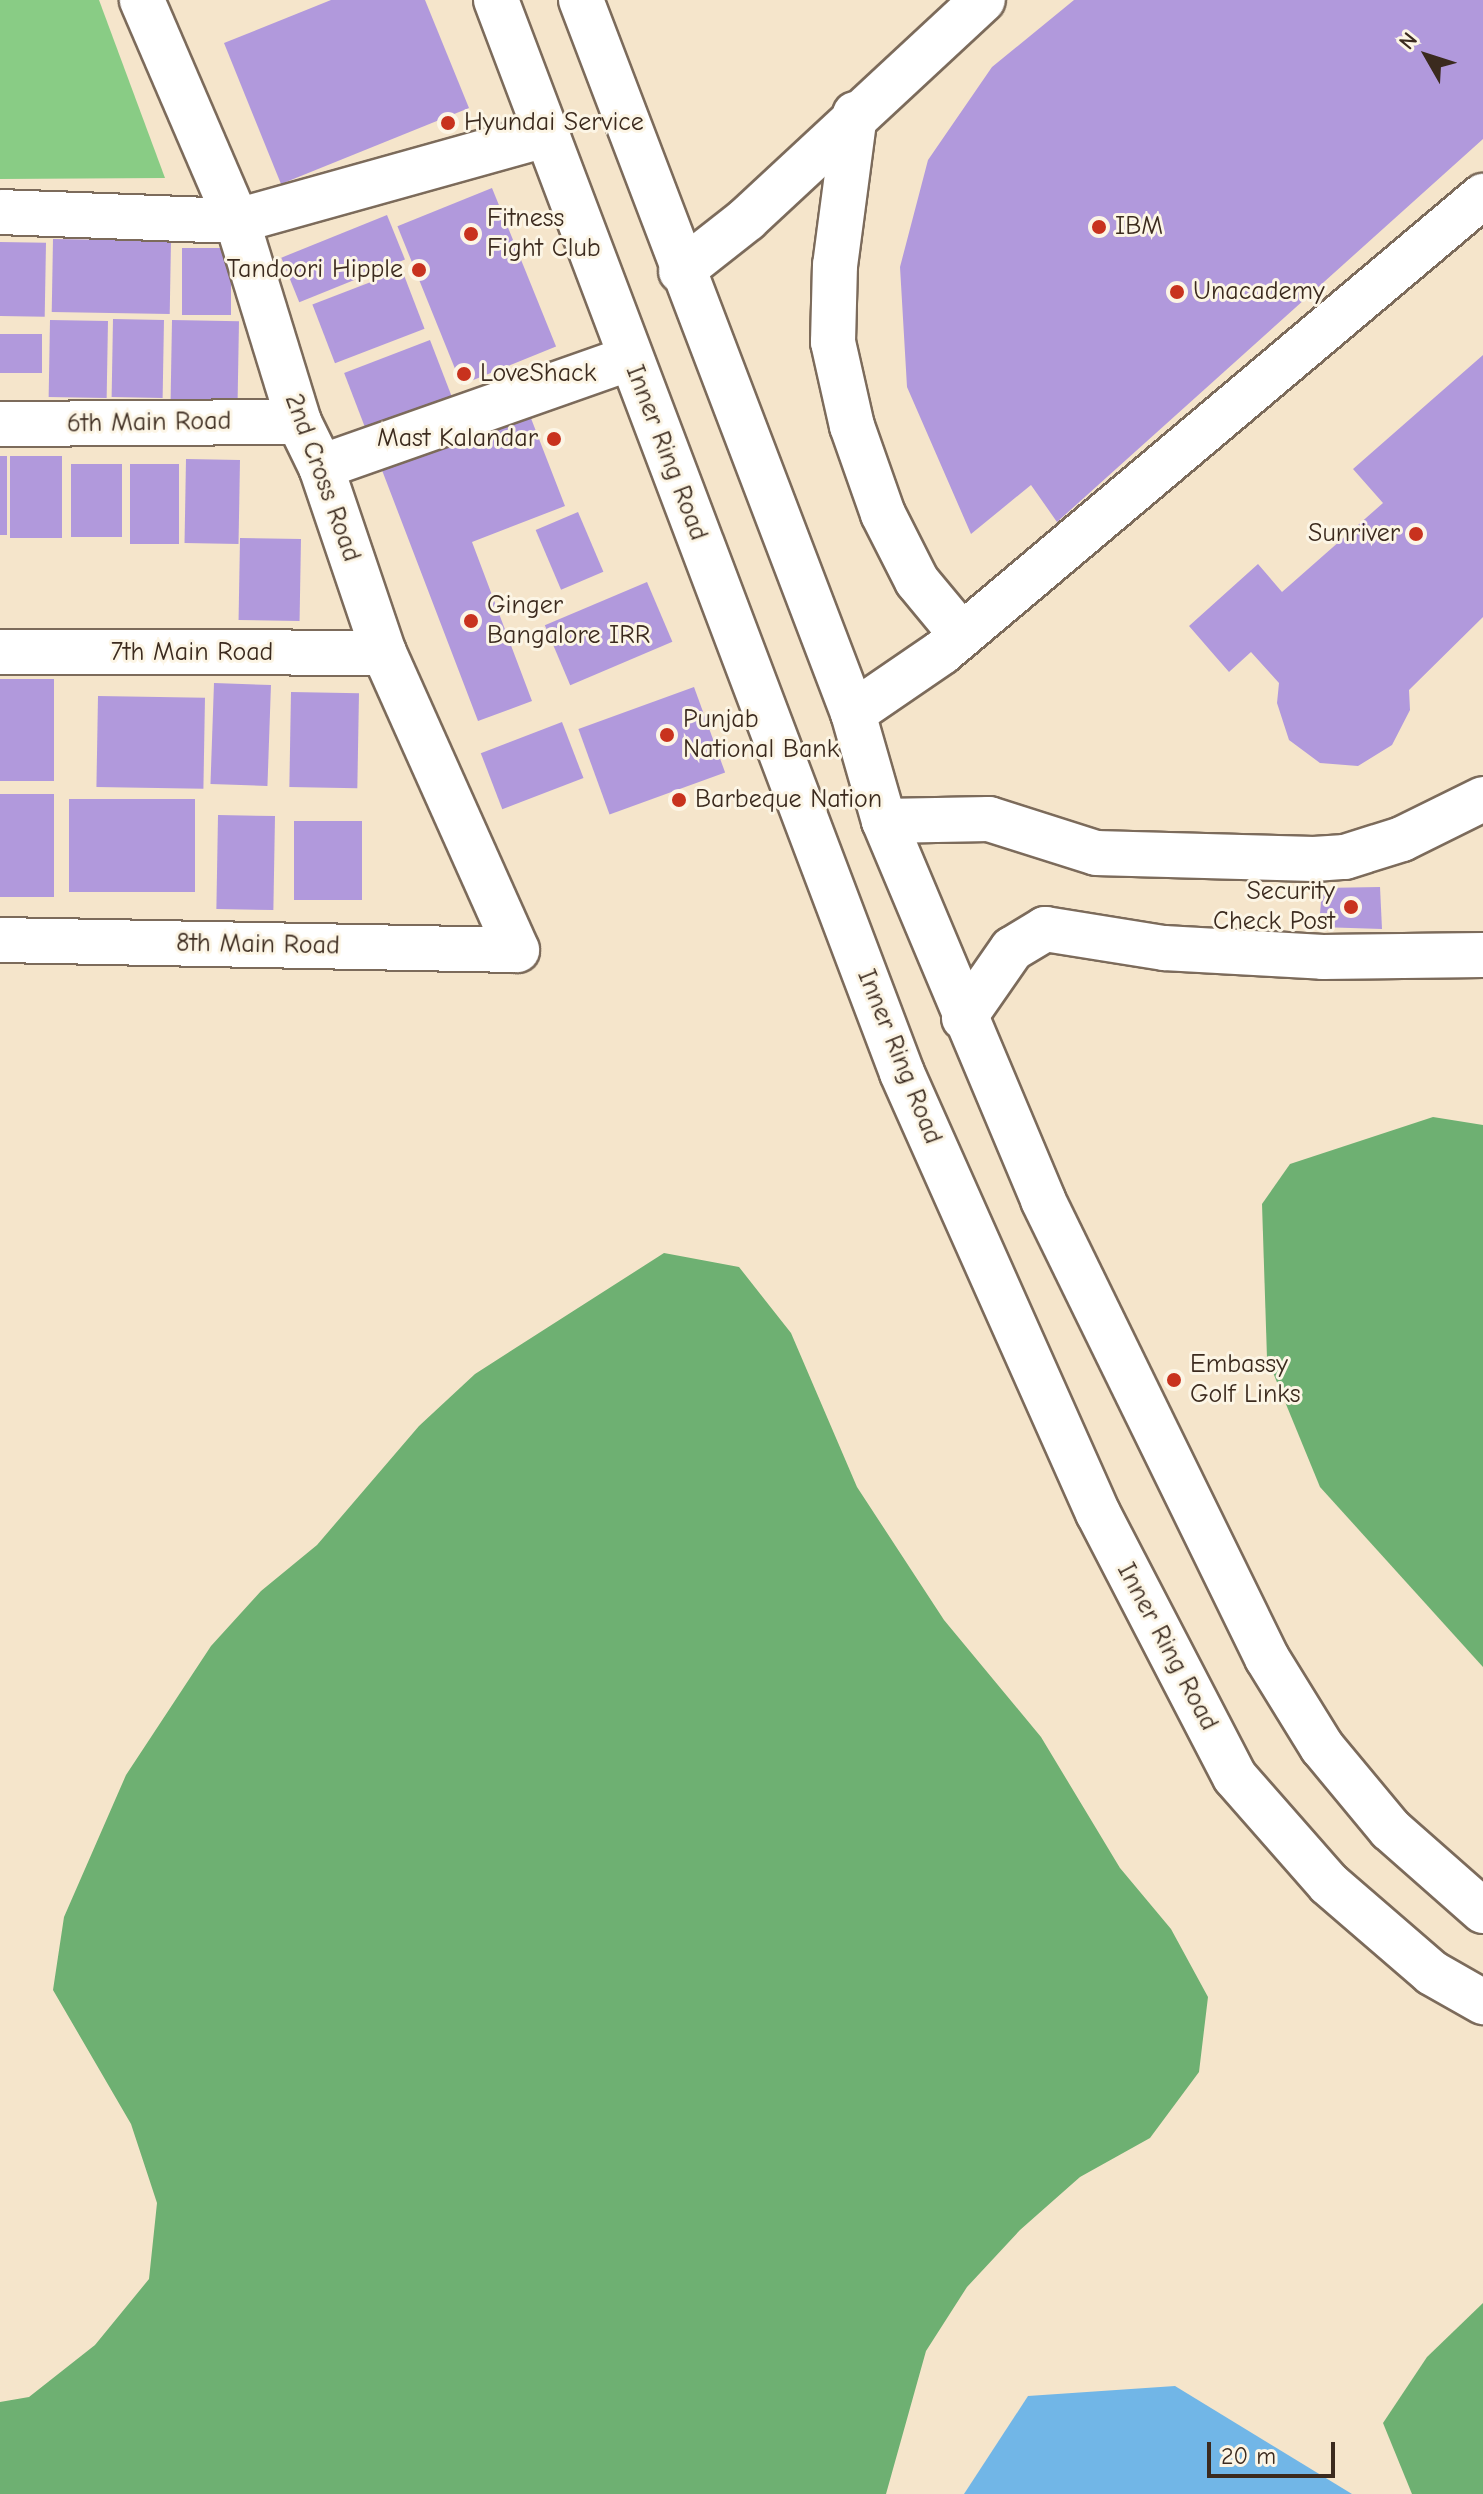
<!DOCTYPE html>
<style>
body{margin:0}
#map{position:relative;width:1483px;height:2494px;overflow:hidden;background:#f5e5cb;font-family:"Comic Neue",sans-serif}
div>[style]{position:absolute}
.green>*{inset:0;background:#89cc85}
.forest>*{inset:0;background:#6eb072}
.water>*{inset:0;background:#71b6e7}
.building>*{inset:0;background:#b199dc;transform-origin:0 0}
.roads{filter:drop-shadow(2px 0 #7c6b5b) drop-shadow(-2px 0 #7c6b5b) drop-shadow(0 2px #7c6b5b) drop-shadow(0 -2px #7c6b5b)}
.minor>*{height:44px;margin:-22px;padding:0 22px;transform-origin:22px;border-radius:22px;background:#fff}
.major>*{height:44px;margin:-22px;padding:0 22px;transform-origin:22px;border-radius:22px;background:#fff}
.dots>*{width:22px;height:22px;translate:-50% -50%;box-sizing:border-box;border:4px solid #fcf5e5;border-radius:50%}
span{translate:-50% -50%;white-space:nowrap;text-align:center;line-height:1.15;-webkit-text-stroke:6px #fcf5e5;paint-order:stroke}
.poi-label{font-size:26px;color:#3b2a1e}
.left{translate:0 -50%;text-align:left}
.right{translate:-100% -50%;text-align:right}
.street-label{font-size:26px;color:#3b2a1e}
.north{position:absolute;left:1387px;top:16px;width:80px;height:80px;-webkit-text-stroke:6px #fcf5e5;paint-order:stroke;rotate:309deg;font-size:22px;font-weight:700;line-height:32px;text-align:center;color:#3b2a1e}
.north::after{content:'';display:block;margin:auto;width:28px;height:36px;background:#3b2a1e;clip-path:polygon(50% 0,100% 100%,50% 72%,0 100%)}
.scale{position:absolute;left:1207px;top:2442px;width:128px;height:36px;box-sizing:border-box;border:4px solid #3b2a1e;border-top:0;padding-left:10px;font-size:24px;line-height:28px;white-space:nowrap;color:#3b2a1e;-webkit-text-stroke:6px #fcf5e5;paint-order:stroke}
</style>
<div id="map">
<div class="green">
<div style="clip-path:polygon(0 0,99px 0,165px 178px,0 179px)"></div>
</div>
<div class="forest">
<div style="clip-path:polygon(1433px 1117px,1483px 1125px,1483px 1667px,1320px 1487px,1267px 1358px,1262px 1204px,1290px 1164px)"></div>
<div style="clip-path:polygon(664px 1253px,739px 1267px,791px 1333px,857px 1487px,944px 1620px,1041px 1737px,1120px 1868px,1171px 1929px,1208px 1997px,1199px 2072px,1150px 2138px,1080px 2177px,1020px 2230px,967px 2287px,926px 2351px,886px 2494px,0 2494px,0 2402px,29px 2397px,95px 2345px,149px 2279px,157px 2203px,131px 2124px,53px 1990px,64px 1917px,126px 1775px,211px 1646px,261px 1591px,317px 1545px,419px 1426px,475px 1374px)"></div>
<div style="clip-path:polygon(1483px 2303px,1483px 2494px,1412px 2494px,1383px 2423px,1427px 2357px)"></div>
</div>
<div class="water">
<div style="clip-path:polygon(1175px 2386px,1352px 2494px,964px 2494px,1028px 2396px)"></div>
</div>
<div class="building">
<div style="clip-path:polygon(331px 0,425px 0,469px 108px,281px 184px,224px 43px)"></div>
<div style="clip-path:polygon(1074px 0,1483px 0,1483px 139px,1057px 522px,1031px 485px,971px 534px,907px 387px,900px 267px,928px 160px,992px 67px)"></div>
<div style="left:492px;top:188px;width:171px;height:102px;rotate:68deg"></div>
<div style="left:387px;top:215px;width:48px;height:114px;rotate:68deg"></div>
<div style="left:53px;top:239px;width:118px;height:73px;rotate:1deg"></div>
<div style="left:0;top:242px;width:46px;height:74px;rotate:1deg"></div>
<div style="left:182px;top:248px;width:49px;height:67px"></div>
<div style="left:402px;top:270px;width:63px;height:96px;rotate:69deg"></div>
<div style="left:113px;top:319px;width:51px;height:78px;rotate:1deg"></div>
<div style="left:50px;top:320px;width:58px;height:77px;rotate:1deg"></div>
<div style="left:172px;top:320px;width:67px;height:81px;rotate:1deg"></div>
<div style="left:0;top:334px;width:42px;height:39px"></div>
<div style="left:430px;top:340px;width:66px;height:92px;rotate:69deg"></div>
<div style="clip-path:polygon(1483px 355px,1483px 617px,1409px 690px,1410px 710px,1392px 745px,1358px 766px,1320px 763px,1289px 740px,1277px 703px,1279px 683px,1251px 652px,1229px 672px,1189px 626px,1258px 564px,1282px 592px,1383px 503px,1353px 469px)"></div>
<div style="clip-path:polygon(527px 408px,565px 506px,472px 542px,532px 701px,478px 721px,380px 465px)"></div>
<div style="left:0;top:456px;width:7px;height:79px"></div>
<div style="left:10px;top:456px;width:52px;height:82px"></div>
<div style="left:186px;top:459px;width:54px;height:84px;rotate:1deg"></div>
<div style="left:71px;top:464px;width:51px;height:73px"></div>
<div style="left:130px;top:464px;width:49px;height:80px"></div>
<div style="left:578px;top:512px;width:65px;height:46px;rotate:67deg"></div>
<div style="left:240px;top:538px;width:61px;height:82px;rotate:1deg"></div>
<div style="left:647px;top:582px;width:65px;height:111px;rotate:67deg"></div>
<div style="left:0;top:679px;width:54px;height:102px"></div>
<div style="left:214px;top:683px;width:57px;height:101px;rotate:2deg"></div>
<div style="left:694px;top:687px;width:91px;height:123px;rotate:70deg"></div>
<div style="left:291px;top:692px;width:68px;height:95px;rotate:1deg"></div>
<div style="left:98px;top:696px;width:107px;height:91px;rotate:1deg"></div>
<div style="left:562px;top:722px;width:60px;height:87px;rotate:69deg"></div>
<div style="left:0;top:794px;width:54px;height:103px"></div>
<div style="left:69px;top:799px;width:126px;height:93px"></div>
<div style="left:275px;top:816px;width:94px;height:57px;rotate:91deg"></div>
<div style="left:294px;top:821px;width:68px;height:79px"></div>
<div style="clip-path:polygon(1380px 887px,1382px 929px,1319px 927px,1322px 888px)"></div>
</div>
<div class="roads">
<div class="minor">
<div style="left:855px;top:114px;width:152px;rotate:97.5deg"></div>
<div style="left:835px;top:265px;width:77px;rotate:91.5deg"></div>
<div style="left:833px;top:342px;width:86px;rotate:77.3deg"></div>
<div style="left:852px;top:426px;width:93px;rotate:70.6deg"></div>
<div style="left:883px;top:514px;width:75px;rotate:63.1deg"></div>
<div style="left:917px;top:581px;width:69px;rotate:50.3deg"></div>
<div style="left:0;top:212px;width:237px;rotate:2.2deg"></div>
<div style="left:237px;top:221px;width:323px;rotate:-15.6deg"></div>
<div style="left:681px;top:271px;width:84px;rotate:-38.2deg"></div>
<div style="left:747px;top:219px;width:322px;rotate:-42.9deg"></div>
<div style="left:0;top:424px;width:299px;rotate:-0.4deg"></div>
<div style="left:321px;top:467px;width:328px;rotate:-19.4deg"></div>
<div style="left:0;top:652px;width:384px;rotate:0.1deg"></div>
<div style="left:853px;top:713px;width:108px;rotate:-34.4deg"></div>
<div style="left:942px;top:652px;width:708px;rotate:-40.13deg"></div>
<div style="left:884px;top:821px;width:105px;rotate:-1.1deg"></div>
<div style="left:989px;top:819px;width:112px;rotate:17.6deg"></div>
<div style="left:1096px;top:853px;width:218px;rotate:1.6deg"></div>
<div style="left:1314px;top:859px;width:31px;rotate:-4deg"></div>
<div style="left:1345px;top:857px;width:60px;rotate:-17.5deg"></div>
<div style="left:1402px;top:839px;width:90px;rotate:-26.3deg"></div>
<div style="left:0;top:940px;width:517px;rotate:1.11deg"></div>
<div style="left:517px;top:950px;width:325px;rotate:-114.1deg"></div>
<div style="left:384px;top:653px;width:196px;rotate:-108.7deg"></div>
<div style="left:321px;top:467px;width:50px;rotate:-116.1deg"></div>
<div style="left:299px;top:422px;width:210px;rotate:-107.1deg"></div>
<div style="left:237px;top:221px;width:241px;rotate:-113.3deg"></div>
<div style="left:964px;top:1018px;width:84px;rotate:-55.2deg"></div>
<div style="left:1012px;top:949px;width:39px;rotate:-31deg"></div>
<div style="left:1045px;top:929px;width:121px;rotate:9.1deg"></div>
<div style="left:1164px;top:948px;width:159px;rotate:3.2deg"></div>
<div style="left:1323px;top:957px;width:160px;rotate:-0.7deg"></div>
</div>
<div class="major">
<div style="left:496px;top:0;width:1147px;rotate:69.27deg"></div>
<div style="left:902px;top:1073px;width:482px;rotate:66deg"></div>
<div style="left:1098px;top:1513px;width:297px;rotate:62.6deg"></div>
<div style="left:1235px;top:1777px;width:142px;rotate:48.7deg"></div>
<div style="left:1329px;top:1884px;width:136px;rotate:40.8deg"></div>
<div style="left:1432px;top:1973px;width:59px;rotate:29.6deg"></div>
<div style="left:581px;top:0;width:763px;rotate:69.12deg"></div>
<div style="left:853px;top:713px;width:112px;rotate:74deg"></div>
<div style="left:884px;top:821px;width:411px;rotate:67.2deg"></div>
<div style="left:1043px;top:1200px;width:510px;rotate:63.94deg"></div>
<div style="left:1267px;top:1658px;width:105px;rotate:58.3deg"></div>
<div style="left:1322px;top:1747px;width:107px;rotate:50.3deg"></div>
<div style="left:1390px;top:1829px;width:124px;rotate:41.4deg"></div>
</div>
</div>
<div class="dots">
<div style="left:448px;top:123px;background:#c8321e"></div>
<div style="left:1099px;top:227px;background:#c8321e"></div>
<div style="left:471px;top:234px;background:#c8321e"></div>
<div style="left:419px;top:270px;background:#c8321e"></div>
<div style="left:1177px;top:292px;background:#c8321e"></div>
<div style="left:464px;top:374px;background:#c8321e"></div>
<div style="left:554px;top:439px;background:#c8321e"></div>
<div style="left:1416px;top:534px;background:#c8321e"></div>
<div style="left:471px;top:621px;background:#c8321e"></div>
<div style="left:667px;top:735px;background:#c8321e"></div>
<div style="left:679px;top:800px;background:#c8321e"></div>
<div style="left:1351px;top:907px;background:#c8321e"></div>
<div style="left:1174px;top:1380px;background:#c8321e"></div>
</div>
<div class="poi-label">
<span class="left" style="left:464px;top:123px">Hyundai Service</span>
<span class="left" style="left:487px;top:234px">Fitness<br>Fight Club</span>
<span class="left" style="left:1115px;top:227px">IBM</span>
<span class="right" style="left:403px;top:270px">Tandoori Hipple</span>
<span class="left" style="left:1193px;top:292px">Unacademy</span>
<span class="left" style="left:480px;top:374px">LoveShack</span>
<span class="right" style="left:538px;top:439px">Mast Kalandar</span>
<span class="right" style="left:1400px;top:534px">Sunriver</span>
<span class="left" style="left:487px;top:621px">Ginger<br>Bangalore IRR</span>
<span class="left" style="left:683px;top:735px">Punjab<br>National Bank</span>
<span class="left" style="left:695px;top:800px">Barbeque Nation</span>
<span class="right" style="left:1335px;top:907px">Security<br>Check Post</span>
<span class="left" style="left:1190px;top:1380px">Embassy<br>Golf Links</span>
</div>
<div class="street-label">
<span style="left:149px;top:423px;rotate:-1deg">6th Main Road</span>
<span style="left:666px;top:453px;rotate:69deg">Inner Ring Road</span>
<span style="left:322px;top:478px;rotate:70deg">2nd Cross Road</span>
<span style="left:192px;top:653px">7th Main Road</span>
<span style="left:258px;top:945px;rotate:1deg">8th Main Road</span>
<span style="left:899px;top:1057px;rotate:68deg">Inner Ring Road</span>
<span style="left:1167px;top:1647px;rotate:62deg">Inner Ring Road</span>
</div>
<div class="north">N</div>
<div class="scale">20 m</div>
</div>
